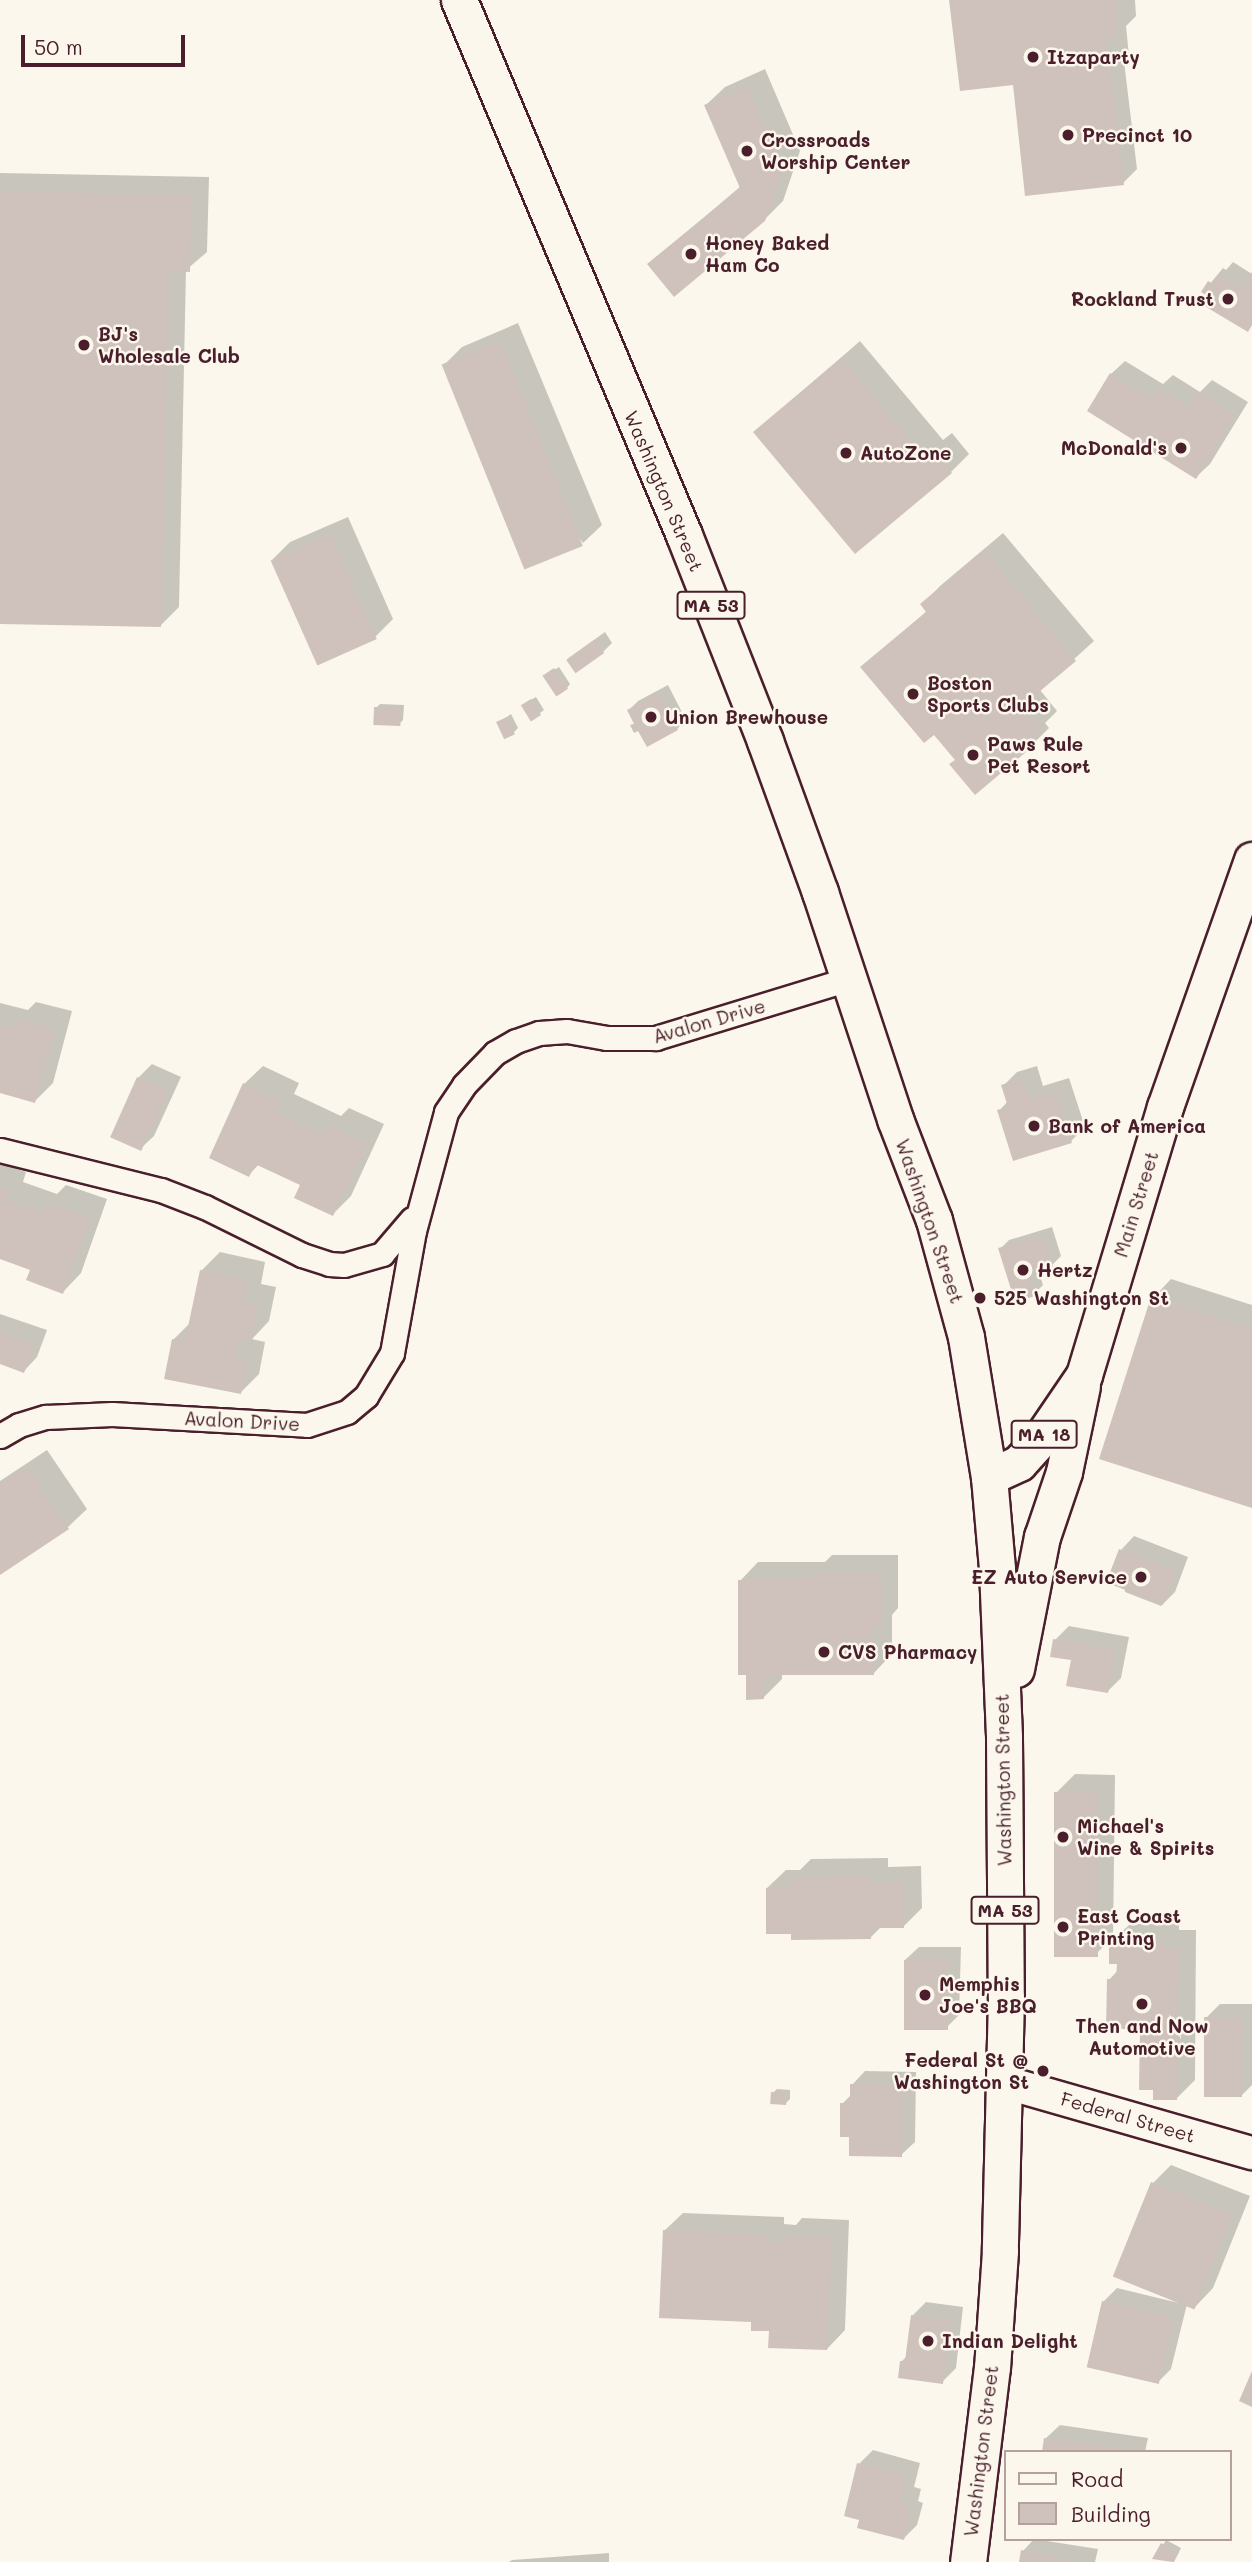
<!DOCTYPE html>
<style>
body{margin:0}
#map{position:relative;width:1252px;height:2562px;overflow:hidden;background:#fbf7ec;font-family:Mali,sans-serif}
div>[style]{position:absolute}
.shadow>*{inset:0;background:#0003}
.building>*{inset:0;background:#cfc2bc;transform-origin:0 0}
.roads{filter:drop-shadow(2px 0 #4a1f2b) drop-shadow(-2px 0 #4a1f2b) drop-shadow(0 2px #4a1f2b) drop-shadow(0 -2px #4a1f2b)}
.street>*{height:23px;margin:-11.5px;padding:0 11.5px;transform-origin:11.5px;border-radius:11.5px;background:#fbf7ec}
.secondary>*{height:32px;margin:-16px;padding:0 16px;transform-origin:16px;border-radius:16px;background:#fbf7ec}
.primary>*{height:35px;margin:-17.5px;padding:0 17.5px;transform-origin:17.5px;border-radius:17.5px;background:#fbf7ec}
.dots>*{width:19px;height:19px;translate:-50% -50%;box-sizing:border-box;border:4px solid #fbf7ec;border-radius:50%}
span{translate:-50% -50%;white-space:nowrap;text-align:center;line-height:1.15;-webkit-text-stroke:5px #fbf7ec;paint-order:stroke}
.shield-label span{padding:2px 5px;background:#fbf7ec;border:2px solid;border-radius:5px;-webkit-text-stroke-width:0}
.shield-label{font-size:18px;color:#4a1f2b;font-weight:700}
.poi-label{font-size:19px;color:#4a1f2b;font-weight:700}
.left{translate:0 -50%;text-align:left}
.right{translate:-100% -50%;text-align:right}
.street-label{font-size:19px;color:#4a1f2b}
.legend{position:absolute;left:1004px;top:2450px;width:228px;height:91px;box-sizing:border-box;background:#fbf7ec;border:2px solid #b4a19f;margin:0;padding:9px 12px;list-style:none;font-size:21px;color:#4a1f2b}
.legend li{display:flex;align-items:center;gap:14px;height:35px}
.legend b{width:35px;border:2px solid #b4a19f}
.scale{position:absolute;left:21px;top:35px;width:164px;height:32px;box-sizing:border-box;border:4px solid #4a1f2b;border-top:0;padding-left:9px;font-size:21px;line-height:24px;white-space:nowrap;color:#4a1f2b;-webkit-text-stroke:5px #fbf7ec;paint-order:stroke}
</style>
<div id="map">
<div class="shadow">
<div style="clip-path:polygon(951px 0,1135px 0,1136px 16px,1126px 26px,1129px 56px,1124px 61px,1137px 169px,1123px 183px,1014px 84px)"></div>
<div style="clip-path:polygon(765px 69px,800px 151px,783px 201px,764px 220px,649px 264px,741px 186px,706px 105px,725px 87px)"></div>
<div style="clip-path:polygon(0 173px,209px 177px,207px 252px,186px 270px,179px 607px,161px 625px,0 622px)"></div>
<div style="clip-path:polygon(1233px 262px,1252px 274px,1252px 325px,1248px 330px,1204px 291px,1223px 268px,1226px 270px)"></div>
<div style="clip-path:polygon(518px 323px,602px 525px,583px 543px,444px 365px,462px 347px)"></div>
<div style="clip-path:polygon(860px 341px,943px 440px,952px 433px,969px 454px,951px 472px,755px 432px)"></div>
<div style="clip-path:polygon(1125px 361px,1163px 384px,1173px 375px,1200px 392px,1212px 380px,1248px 402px,1210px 464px,1196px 477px,1111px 374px)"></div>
<div style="clip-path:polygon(348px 517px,393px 619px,375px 637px,272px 560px,290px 542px)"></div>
<div style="clip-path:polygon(1003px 533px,1094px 641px,1040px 690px,1057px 711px,1045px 723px,1049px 728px,1031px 746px,957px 760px,934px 732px,863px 667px,927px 611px,922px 605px,940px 586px)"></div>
<div style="clip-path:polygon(605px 632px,612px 643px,603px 652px,567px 659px)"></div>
<div style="clip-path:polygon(559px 667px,570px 684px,567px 688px,546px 675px)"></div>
<div style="clip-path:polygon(668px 685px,686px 720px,677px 729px,632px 726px,635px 722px,629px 710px,638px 701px)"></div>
<div style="clip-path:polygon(536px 697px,544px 710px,532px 719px,527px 702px)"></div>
<div style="clip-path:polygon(380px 704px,404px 705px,403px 720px,399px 724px,376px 708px)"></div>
<div style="clip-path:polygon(511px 714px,518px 728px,514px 732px,498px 723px)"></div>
<div style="clip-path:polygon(36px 1002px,72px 1011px,53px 1083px,35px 1101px,0 1091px,0 1003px,28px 1010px)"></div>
<div style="clip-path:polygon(152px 1064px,181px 1077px,154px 1136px,140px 1149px,111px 1137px,138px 1078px)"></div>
<div style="clip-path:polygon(263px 1066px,299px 1083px,294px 1094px,341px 1116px,349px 1108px,384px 1124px,351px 1196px,333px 1214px,302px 1184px,259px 1164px,249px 1175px,244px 1084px)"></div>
<div style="clip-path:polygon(1037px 1066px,1043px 1086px,1069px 1078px,1085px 1127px,1071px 1141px,999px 1111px,1008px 1101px,1003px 1086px,1017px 1072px)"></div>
<div style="clip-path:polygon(0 1163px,26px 1172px,23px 1182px,57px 1194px,66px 1185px,107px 1199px,81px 1273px,63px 1292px,32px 1269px,0 1258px)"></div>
<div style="clip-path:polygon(1052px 1227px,1061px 1256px,1052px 1265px,1038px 1269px,1043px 1285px,1034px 1294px,1000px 1249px,1009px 1240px)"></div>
<div style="clip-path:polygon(220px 1252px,265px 1262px,261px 1284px,276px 1287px,269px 1321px,252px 1339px,265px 1342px,259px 1374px,241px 1392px,173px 1340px,191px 1322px,201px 1271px)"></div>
<div style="clip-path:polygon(1171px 1279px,1252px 1305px,1252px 1506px,1153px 1298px)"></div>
<div style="clip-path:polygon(0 1314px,47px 1330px,37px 1357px,24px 1371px,0 1362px)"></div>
<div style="clip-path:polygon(47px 1450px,87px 1509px,68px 1527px,0 1573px,0 1481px)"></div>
<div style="clip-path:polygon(1134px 1536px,1188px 1557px,1175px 1592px,1161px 1606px,1125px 1592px,1121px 1550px)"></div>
<div style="clip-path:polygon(832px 1555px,898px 1555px,898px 1608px,892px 1615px,892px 1654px,874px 1673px,782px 1673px,782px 1679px,763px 1698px,740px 1581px,758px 1562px,825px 1562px)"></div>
<div style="clip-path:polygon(1069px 1626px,1129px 1637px,1121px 1678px,1108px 1691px,1055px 1640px)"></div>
<div style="clip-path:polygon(1075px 1774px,1115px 1775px,1113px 1940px,1130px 1924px,1179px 1924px,1179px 1930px,1196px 1930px,1195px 2080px,1176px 2099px,1142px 2027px,1109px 1980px,1118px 1970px,1119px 1962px,1111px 1962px,1111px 1939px,1095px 1955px,1056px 1793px)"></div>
<div style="clip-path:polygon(888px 1858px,888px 1867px,921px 1866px,922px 1908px,904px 1926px,882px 1926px,871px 1937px,767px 1888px,786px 1870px,800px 1870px,811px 1859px)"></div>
<div style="clip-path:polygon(919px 1947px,961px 1947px,959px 2015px,945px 2029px,905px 1960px)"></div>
<div style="clip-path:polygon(1220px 2004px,1252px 2004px,1252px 2085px,1242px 2095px,1206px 2018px)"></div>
<div style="clip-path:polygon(865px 2071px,916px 2072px,915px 2142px,901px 2155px,851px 2136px,842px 2104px,852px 2094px,852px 2085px)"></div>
<div style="clip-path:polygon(777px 2089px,790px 2090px,790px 2099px,786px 2103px,773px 2093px)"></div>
<div style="clip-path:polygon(1171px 2165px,1250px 2196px,1213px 2288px,1195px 2307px,1187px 2304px,1171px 2369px,1158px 2382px,1103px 2302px,1117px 2288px,1179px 2303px,1153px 2183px)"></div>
<div style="clip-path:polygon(683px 2213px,784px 2217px,784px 2224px,796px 2225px,802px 2218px,849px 2220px,845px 2330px,827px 2349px,771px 2330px,753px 2320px,664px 2231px)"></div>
<div style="clip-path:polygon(926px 2302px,963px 2307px,956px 2368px,942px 2382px,902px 2361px,907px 2356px,912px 2316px)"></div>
<div style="clip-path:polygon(1060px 2425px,1148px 2438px,1145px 2452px,1044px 2452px,1046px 2438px)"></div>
<div style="clip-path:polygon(873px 2450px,920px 2463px,914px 2487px,921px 2489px,918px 2501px,923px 2503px,917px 2525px,904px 2538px,859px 2464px)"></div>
<div style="clip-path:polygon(1034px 2539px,1098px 2549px,1095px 2562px,1021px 2562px,1023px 2551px)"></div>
<div style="clip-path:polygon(1166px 2540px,1181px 2548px,1174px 2562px,1155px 2558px)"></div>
<div style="clip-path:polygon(609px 2553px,609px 2562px,509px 2562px,512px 2560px)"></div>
</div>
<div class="building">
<div style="clip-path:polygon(949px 0,1116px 0,1118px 36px,1107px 37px,1124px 185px,1025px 196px,1013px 85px,960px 91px)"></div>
<div style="clip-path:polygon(747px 87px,783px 170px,765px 221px,674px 297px,647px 264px,740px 188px,704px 105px)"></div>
<div style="clip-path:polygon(0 191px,191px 195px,190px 272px,169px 271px,161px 627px,0 624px)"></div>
<div style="clip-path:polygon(1252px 272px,1252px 325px,1248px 332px,1201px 304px,1206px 295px,1201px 292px,1208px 281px,1213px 284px,1218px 275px,1242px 289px)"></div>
<div style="left:500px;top:341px;width:221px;height:63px;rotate:68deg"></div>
<div style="clip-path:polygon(841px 358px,924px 457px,933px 450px,952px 473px,855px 554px,753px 432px)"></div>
<div style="clip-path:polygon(1110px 373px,1151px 399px,1158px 388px,1188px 407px,1197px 392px,1235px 416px,1196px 479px,1087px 411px)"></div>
<div style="left:330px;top:534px;width:115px;height:65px;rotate:66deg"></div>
<div style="clip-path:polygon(984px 550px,1076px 661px,1021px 707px,1040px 730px,1027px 741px,1032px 747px,975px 795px,949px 764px,955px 760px,934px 735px,924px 743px,860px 667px,926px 612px,920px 604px)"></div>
<div style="left:595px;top:640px;width:16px;height:35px;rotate:55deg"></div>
<div style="left:554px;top:668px;width:25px;height:14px;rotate:56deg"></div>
<div style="clip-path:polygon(659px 693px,678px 730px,647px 747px,638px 731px,634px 733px,630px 725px,634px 724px,627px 710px)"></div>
<div style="left:531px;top:699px;width:19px;height:12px;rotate:58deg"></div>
<div style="left:374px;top:707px;width:27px;height:18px;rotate:2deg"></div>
<div style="left:507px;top:717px;width:19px;height:12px;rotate:65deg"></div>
<div style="clip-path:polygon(16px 1019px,55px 1029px,35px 1103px,0 1093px,0 1025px,13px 1029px)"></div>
<div style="left:137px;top:1077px;width:34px;height:66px;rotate:24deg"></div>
<div style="clip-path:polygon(1023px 1078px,1029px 1099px,1056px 1091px,1072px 1143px,1013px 1161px,997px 1110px,1008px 1107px,1001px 1085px)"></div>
<div style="clip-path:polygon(243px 1083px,282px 1102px,277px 1113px,325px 1134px,329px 1126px,367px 1143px,333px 1216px,294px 1198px,300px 1185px,255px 1164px,249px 1177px,209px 1158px)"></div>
<div style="clip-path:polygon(0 1187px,9px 1190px,5px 1200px,43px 1213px,46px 1202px,90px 1218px,63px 1294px,26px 1280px,30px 1270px,0 1259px)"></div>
<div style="clip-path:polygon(1043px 1235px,1053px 1267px,1028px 1274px,1035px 1296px,1015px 1302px,998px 1248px)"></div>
<div style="clip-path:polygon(200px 1270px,248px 1280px,243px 1302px,259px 1305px,252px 1341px,238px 1339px,234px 1357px,248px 1360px,241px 1394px,164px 1379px,172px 1339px,185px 1341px)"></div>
<div style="clip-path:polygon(1151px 1297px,1252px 1329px,1252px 1508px,1099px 1459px)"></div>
<div style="clip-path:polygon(0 1332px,34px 1344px,24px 1373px,0 1364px)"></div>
<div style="clip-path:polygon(28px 1467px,69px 1529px,0 1575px,0 1485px)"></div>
<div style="left:1119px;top:1549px;width:61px;height:36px;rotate:21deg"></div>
<div style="clip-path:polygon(812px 1573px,881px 1573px,881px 1628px,874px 1628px,874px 1675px,764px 1675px,764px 1699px,746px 1700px,746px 1675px,738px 1675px,738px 1580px,813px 1580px)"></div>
<div style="clip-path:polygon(1053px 1639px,1116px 1650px,1108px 1693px,1066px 1686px,1071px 1660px,1050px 1657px)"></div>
<div style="left:1054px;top:1792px;width:44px;height:165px"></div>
<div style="clip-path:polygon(870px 1876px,871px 1884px,904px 1884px,904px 1928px,871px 1928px,871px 1939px,791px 1940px,791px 1934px,766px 1934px,766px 1888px,791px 1887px,791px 1877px)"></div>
<div style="clip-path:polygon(1109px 1942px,1162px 1942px,1162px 1947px,1179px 1948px,1177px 2100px,1153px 2100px,1153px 2090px,1139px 2090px,1140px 2029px,1106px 2029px,1107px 1979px,1116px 1979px,1117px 1964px,1109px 1964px)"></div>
<div style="left:904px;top:1960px;width:44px;height:70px"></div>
<div style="left:1204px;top:2017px;width:38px;height:80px"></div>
<div style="clip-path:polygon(850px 2084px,903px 2085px,902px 2157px,849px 2156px,849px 2137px,840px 2137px,840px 2103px,850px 2103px)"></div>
<div style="left:771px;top:2092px;width:16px;height:12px;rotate:4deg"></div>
<div style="left:1151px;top:2182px;width:88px;height:102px;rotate:22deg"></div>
<div style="clip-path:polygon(663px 2230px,766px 2235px,766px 2242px,782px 2243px,782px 2236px,832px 2238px,827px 2350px,768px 2348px,769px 2331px,751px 2331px,751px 2322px,659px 2318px)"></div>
<div style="left:1102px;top:2301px;width:74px;height:68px;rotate:13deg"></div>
<div style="clip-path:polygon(911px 2315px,951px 2320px,943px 2384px,898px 2378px,900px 2361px,905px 2361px)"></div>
<div style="clip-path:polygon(1252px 2371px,1252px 2407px,1239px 2401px)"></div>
<div style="clip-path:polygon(1044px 2438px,1130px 2450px,1130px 2452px,1042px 2452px)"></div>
<div style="clip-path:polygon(857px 2463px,907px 2476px,901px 2501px,908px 2503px,905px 2515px,910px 2516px,904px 2540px,857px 2528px,859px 2520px,844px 2516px)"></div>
<div style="clip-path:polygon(1161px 2543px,1179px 2552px,1173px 2562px,1152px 2559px)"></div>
<div style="clip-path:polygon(1021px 2550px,1076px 2561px,1076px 2562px,1019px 2562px)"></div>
</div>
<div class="roads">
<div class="street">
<div style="left:0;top:1150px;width:166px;rotate:14deg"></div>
<div style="left:161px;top:1190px;width:47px;rotate:21.1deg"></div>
<div style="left:205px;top:1207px;width:108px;rotate:26.3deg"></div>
<div style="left:302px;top:1255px;width:28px;rotate:18deg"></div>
<div style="left:329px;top:1264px;width:15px;rotate:4deg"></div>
<div style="left:344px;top:1265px;width:40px;rotate:-16deg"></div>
<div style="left:382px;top:1254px;width:46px;rotate:-49.4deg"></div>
<div style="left:0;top:1436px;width:22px;rotate:-30deg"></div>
<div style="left:19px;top:1425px;width:28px;rotate:-17deg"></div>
<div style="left:46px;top:1417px;width:66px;rotate:-2.6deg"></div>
<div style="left:112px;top:1414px;width:195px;rotate:3.2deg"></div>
<div style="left:307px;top:1425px;width:42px;rotate:-18deg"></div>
<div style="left:347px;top:1412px;width:25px;rotate:-40deg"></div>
<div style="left:366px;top:1396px;width:50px;rotate:-58.8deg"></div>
<div style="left:392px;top:1353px;width:124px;rotate:-79.8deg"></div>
<div style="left:414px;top:1231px;width:123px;rotate:-74.9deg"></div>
<div style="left:446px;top:1112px;width:32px;rotate:-56deg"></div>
<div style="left:464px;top:1085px;width:45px;rotate:-45.9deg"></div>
<div style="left:495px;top:1053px;width:24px;rotate:-30deg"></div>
<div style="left:516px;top:1041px;width:24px;rotate:-19deg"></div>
<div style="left:539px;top:1033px;width:28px;rotate:-4deg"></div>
<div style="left:567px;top:1031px;width:41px;rotate:9.9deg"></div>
<div style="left:607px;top:1038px;width:49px"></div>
<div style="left:656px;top:1038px;width:202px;rotate:-17deg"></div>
</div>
<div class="secondary">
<div style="left:1004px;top:2082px;width:258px;rotate:16deg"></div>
</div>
<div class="primary">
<div style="left:459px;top:0;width:580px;rotate:67.19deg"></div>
<div style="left:684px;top:535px;width:221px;rotate:68.5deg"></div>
<div style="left:765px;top:741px;width:161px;rotate:70deg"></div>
<div style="left:820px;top:892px;width:239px;rotate:71.7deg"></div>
<div style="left:895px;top:1119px;width:108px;rotate:68.9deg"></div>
<div style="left:934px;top:1220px;width:121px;rotate:74.7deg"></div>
<div style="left:966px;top:1337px;width:142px;rotate:80.7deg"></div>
<div style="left:989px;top:1477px;width:92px;rotate:85deg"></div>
<div style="left:997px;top:1569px;width:169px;rotate:87.6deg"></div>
<div style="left:1004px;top:1738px;width:259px;rotate:89.6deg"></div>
<div style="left:1006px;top:1997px;width:254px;rotate:91.4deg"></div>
<div style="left:1000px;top:2251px;width:116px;rotate:93.9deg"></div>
<div style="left:992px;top:2367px;width:196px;rotate:97deg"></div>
<div style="left:989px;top:1477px;width:33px;rotate:-25deg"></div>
<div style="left:1019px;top:1463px;width:30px;rotate:-48deg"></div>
<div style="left:1039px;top:1441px;width:80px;rotate:-55.7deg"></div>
<div style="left:1084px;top:1375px;width:280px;rotate:-73.2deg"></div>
<div style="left:1165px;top:1107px;width:262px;rotate:-70.6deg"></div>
<div style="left:1016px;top:1669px;width:135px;rotate:-78.9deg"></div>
<div style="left:1042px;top:1537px;width:69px;rotate:-71.3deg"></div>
<div style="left:1064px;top:1472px;width:88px;rotate:-78.2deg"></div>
</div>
</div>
<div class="dots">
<div style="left:1033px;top:57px;background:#4a1f2b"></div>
<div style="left:1068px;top:135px;background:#4a1f2b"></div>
<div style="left:747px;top:151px;background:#4a1f2b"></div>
<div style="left:691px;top:254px;background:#4a1f2b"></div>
<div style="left:1228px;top:299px;background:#4a1f2b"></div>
<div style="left:84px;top:345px;background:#4a1f2b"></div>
<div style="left:1181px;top:448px;background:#4a1f2b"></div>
<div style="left:846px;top:453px;background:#4a1f2b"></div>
<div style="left:913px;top:694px;background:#4a1f2b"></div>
<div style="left:651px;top:717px;background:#4a1f2b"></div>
<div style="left:973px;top:755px;background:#4a1f2b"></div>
<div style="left:1034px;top:1126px;background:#4a1f2b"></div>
<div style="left:1023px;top:1270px;background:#4a1f2b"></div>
<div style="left:980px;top:1298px;background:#4a1f2b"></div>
<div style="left:1141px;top:1577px;background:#4a1f2b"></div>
<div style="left:824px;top:1652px;background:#4a1f2b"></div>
<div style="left:1063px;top:1837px;background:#4a1f2b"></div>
<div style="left:1063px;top:1927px;background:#4a1f2b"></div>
<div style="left:925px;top:1995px;background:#4a1f2b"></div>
<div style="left:1142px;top:2004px;background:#4a1f2b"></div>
<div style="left:1043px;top:2071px;background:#4a1f2b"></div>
<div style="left:928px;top:2341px;background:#4a1f2b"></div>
</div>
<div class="shield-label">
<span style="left:711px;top:605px">MA 53</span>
<span style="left:1044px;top:1434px">MA 18</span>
<span style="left:1005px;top:1910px">MA 53</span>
</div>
<div class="poi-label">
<span class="left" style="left:1047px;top:57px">Itzaparty</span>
<span class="left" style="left:1082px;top:135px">Precinct 10</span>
<span class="left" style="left:761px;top:151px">Crossroads<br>Worship Center</span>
<span class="left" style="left:705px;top:254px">Honey Baked<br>Ham Co</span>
<span class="right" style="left:1214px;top:299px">Rockland Trust</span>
<span class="left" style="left:98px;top:345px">BJ's<br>Wholesale Club</span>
<span class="right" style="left:1167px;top:448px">McDonald's</span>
<span class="left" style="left:860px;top:453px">AutoZone</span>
<span class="left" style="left:927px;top:694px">Boston<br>Sports Clubs</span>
<span class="left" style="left:665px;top:717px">Union Brewhouse</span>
<span class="left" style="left:987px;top:755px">Paws Rule<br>Pet Resort</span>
<span class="left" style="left:1048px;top:1126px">Bank of America</span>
<span class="left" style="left:1037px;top:1270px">Hertz</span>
<span class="left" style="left:994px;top:1298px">525 Washington St</span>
<span class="right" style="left:1127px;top:1577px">EZ Auto Service</span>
<span class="left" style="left:838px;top:1652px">CVS Pharmacy</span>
<span class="left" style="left:1077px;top:1837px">Michael's<br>Wine &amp; Spirits</span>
<span class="left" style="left:1077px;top:1927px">East Coast<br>Printing</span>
<span class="left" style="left:939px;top:1995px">Memphis<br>Joe's BBQ</span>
<span style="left:1142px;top:2037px">Then and Now<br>Automotive</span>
<span class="right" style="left:1029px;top:2071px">Federal St @<br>Washington St</span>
<span class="left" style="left:942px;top:2341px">Indian Delight</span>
</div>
<div class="street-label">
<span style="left:664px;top:491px;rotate:67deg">Washington Street</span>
<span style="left:709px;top:1021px;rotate:-16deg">Avalon Drive</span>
<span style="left:1136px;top:1204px;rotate:-73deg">Main Street</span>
<span style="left:930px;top:1221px;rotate:71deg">Washington Street</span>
<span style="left:242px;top:1421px;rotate:3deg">Avalon Drive</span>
<span style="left:1003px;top:1780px;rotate:-91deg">Washington Street</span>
<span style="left:1128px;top:2117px;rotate:16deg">Federal Street</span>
<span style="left:981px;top:2451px;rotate:-83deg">Washington Street</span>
</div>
<ul class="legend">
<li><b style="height:9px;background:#fbf7ec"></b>Road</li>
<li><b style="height:19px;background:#cfc2bc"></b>Building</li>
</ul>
<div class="scale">50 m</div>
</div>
